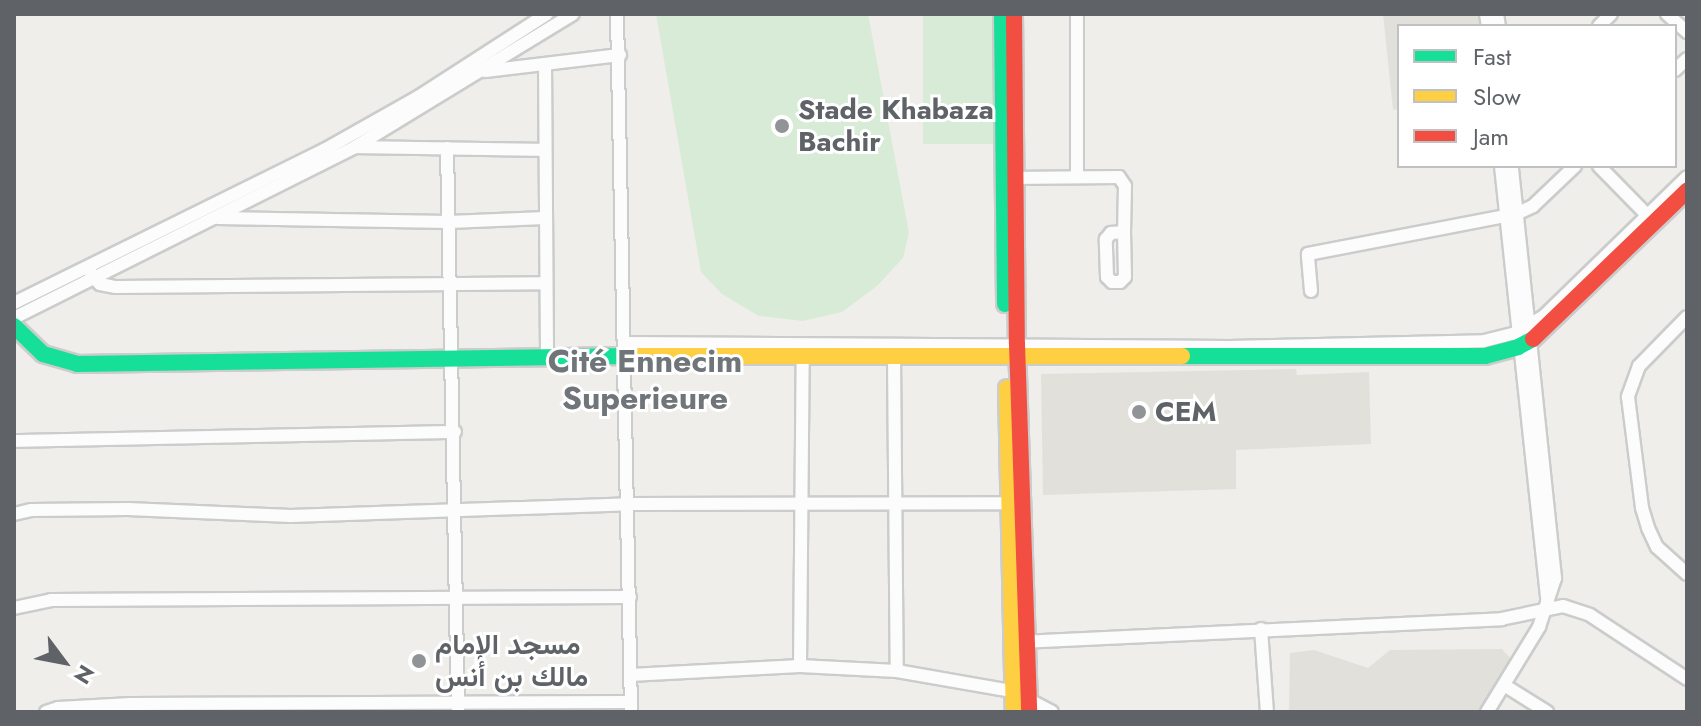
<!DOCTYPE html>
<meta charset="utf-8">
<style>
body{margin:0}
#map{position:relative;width:1701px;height:726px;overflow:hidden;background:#efeeea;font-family:Jost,Vazirmatn,sans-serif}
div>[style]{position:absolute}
.education>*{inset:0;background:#e2e0da}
.green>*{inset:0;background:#d8ebd6;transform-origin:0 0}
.roads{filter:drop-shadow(2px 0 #cbcccc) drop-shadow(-2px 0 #cbcccc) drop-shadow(0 2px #cbcccc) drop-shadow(0 -2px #cbcccc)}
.street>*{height:12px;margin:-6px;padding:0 6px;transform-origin:6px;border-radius:6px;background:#fdfcfc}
.fast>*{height:16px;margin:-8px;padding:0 8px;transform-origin:8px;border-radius:8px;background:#16e098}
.slow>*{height:16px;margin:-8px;padding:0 8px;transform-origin:8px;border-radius:8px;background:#ffcf43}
.jam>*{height:16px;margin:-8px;padding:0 8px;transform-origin:8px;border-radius:8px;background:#f24e42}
.dots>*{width:22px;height:22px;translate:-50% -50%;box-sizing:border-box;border:4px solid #fff;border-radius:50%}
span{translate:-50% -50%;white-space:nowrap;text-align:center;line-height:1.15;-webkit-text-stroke:6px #fff;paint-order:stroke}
.poi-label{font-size:28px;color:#5f6368;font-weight:700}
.left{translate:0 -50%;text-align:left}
.quarter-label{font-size:32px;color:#70757a;font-weight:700}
.frame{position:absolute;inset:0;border:16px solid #5f6368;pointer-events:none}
.legend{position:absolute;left:1397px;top:24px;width:280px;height:144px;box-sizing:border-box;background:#fff;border:2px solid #bfc1c3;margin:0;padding:10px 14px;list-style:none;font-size:24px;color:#5f6368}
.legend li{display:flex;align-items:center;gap:16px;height:40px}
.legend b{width:40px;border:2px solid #bfc1c3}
.north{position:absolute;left:24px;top:622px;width:80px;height:80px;-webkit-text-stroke:6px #fff;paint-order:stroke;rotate:122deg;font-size:22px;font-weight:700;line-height:32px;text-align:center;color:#5f6368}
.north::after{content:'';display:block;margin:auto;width:28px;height:36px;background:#5f6368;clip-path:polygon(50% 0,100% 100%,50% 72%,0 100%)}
</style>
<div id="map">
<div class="education">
<div style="clip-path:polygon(1383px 14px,1480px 14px,1482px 26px,1399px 26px,1399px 109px,1393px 110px)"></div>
<div style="clip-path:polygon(1296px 369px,1297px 375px,1369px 372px,1371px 444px,1236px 450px,1236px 489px,1043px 495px,1041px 374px)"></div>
<div style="clip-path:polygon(1502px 649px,1512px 660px,1480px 712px,1289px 712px,1290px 653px,1314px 650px,1368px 668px,1390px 650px)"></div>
</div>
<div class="green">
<div style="clip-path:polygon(656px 14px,868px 14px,909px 233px,903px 258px,877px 286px,842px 312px,803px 321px,759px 316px,722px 294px,701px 272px)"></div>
<div style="left:923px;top:14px;width:70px;height:130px"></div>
</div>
<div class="roads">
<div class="street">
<div style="left:617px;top:14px;width:698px;rotate:88.85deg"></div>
<div style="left:1486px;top:14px;width:12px;rotate:81deg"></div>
<div style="left:1497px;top:14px;width:12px;rotate:81deg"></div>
<div style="left:1667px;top:14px;width:27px;rotate:42deg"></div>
<div style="left:1599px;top:26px;width:17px;rotate:-45deg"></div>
<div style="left:545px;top:64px;width:295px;rotate:89.6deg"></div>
<div style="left:1675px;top:70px;width:16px;rotate:-43deg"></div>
<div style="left:485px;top:71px;width:136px;rotate:-6.8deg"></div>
<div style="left:357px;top:147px;width:188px;rotate:0.9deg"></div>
<div style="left:447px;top:148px;width:564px;rotate:88.88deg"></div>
<div style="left:1501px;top:166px;width:443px;rotate:83.9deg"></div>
<div style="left:1599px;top:166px;width:70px;rotate:45.6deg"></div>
<div style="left:1077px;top:177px;width:163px;rotate:-90deg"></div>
<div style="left:1009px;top:178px;width:110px;rotate:-0.5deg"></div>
<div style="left:1119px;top:177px;width:11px;rotate:56deg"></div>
<div style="left:1125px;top:186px;width:46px;rotate:91.2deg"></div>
<div style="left:218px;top:218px;width:231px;rotate:1deg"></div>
<div style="left:449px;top:222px;width:96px;rotate:-2.4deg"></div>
<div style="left:1124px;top:232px;width:45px;rotate:88.7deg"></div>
<div style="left:1125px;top:277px;width:7px;rotate:135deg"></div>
<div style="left:1120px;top:282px;width:8px;rotate:180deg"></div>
<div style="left:1112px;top:282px;width:7px;rotate:-135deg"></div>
<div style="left:1107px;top:277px;width:38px;rotate:-92deg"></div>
<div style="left:1106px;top:239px;width:8px;rotate:-50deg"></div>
<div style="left:1111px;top:233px;width:13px;rotate:-4deg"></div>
<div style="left:91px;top:273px;width:14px;rotate:51deg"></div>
<div style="left:100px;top:284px;width:16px;rotate:11deg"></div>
<div style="left:116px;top:287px;width:429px;rotate:-0.5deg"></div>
<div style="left:1311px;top:291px;width:37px;rotate:-95deg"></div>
<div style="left:1308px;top:254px;width:212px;rotate:-10.9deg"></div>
<div style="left:1516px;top:214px;width:19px;rotate:-25deg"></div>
<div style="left:1533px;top:206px;width:58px;rotate:-43.6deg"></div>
<div style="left:14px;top:303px;width:346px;rotate:-26.3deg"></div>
<div style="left:324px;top:150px;width:108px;rotate:-29.4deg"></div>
<div style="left:418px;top:97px;width:153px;rotate:-32.8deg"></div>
<div style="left:1687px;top:317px;width:69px;rotate:134.4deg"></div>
<div style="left:1639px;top:366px;width:33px;rotate:110deg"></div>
<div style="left:1628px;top:397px;width:112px;rotate:82.8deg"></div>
<div style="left:1642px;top:508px;width:21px;rotate:73deg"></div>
<div style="left:1648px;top:528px;width:21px;rotate:65deg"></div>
<div style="left:1657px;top:547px;width:40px;rotate:42deg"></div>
<div style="left:14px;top:318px;width:381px;rotate:-26.6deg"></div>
<div style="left:355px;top:147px;width:255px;rotate:-31.4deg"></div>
<div style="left:624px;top:343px;width:605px;rotate:0.38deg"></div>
<div style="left:1229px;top:347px;width:255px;rotate:-1.3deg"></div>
<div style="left:1484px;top:341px;width:33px;rotate:-14deg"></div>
<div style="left:1516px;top:333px;width:33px;rotate:-31deg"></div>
<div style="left:1544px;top:316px;width:199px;rotate:-44.2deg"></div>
<div style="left:894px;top:356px;width:315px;rotate:89.5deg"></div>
<div style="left:14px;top:441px;width:441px;rotate:-1.2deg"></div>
<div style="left:14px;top:514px;width:17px;rotate:-13deg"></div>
<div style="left:31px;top:510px;width:97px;rotate:-0.6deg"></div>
<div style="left:128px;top:509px;width:163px;rotate:2.5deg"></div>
<div style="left:291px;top:516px;width:338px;rotate:-2deg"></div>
<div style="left:629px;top:504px;width:389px;rotate:-0.1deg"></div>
<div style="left:14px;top:608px;width:38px;rotate:-12deg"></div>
<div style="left:51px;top:600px;width:579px;rotate:-0.3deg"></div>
<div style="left:1261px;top:629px;width:83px;rotate:85.9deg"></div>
<div style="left:1021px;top:642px;width:481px;rotate:-2.7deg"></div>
<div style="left:1501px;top:619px;width:63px;rotate:-11.8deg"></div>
<div style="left:1563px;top:606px;width:28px;rotate:18deg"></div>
<div style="left:1590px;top:615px;width:116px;rotate:33.4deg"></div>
<div style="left:800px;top:666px;width:316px;rotate:-89.5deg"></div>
<div style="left:630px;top:675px;width:170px;rotate:-3deg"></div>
<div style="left:800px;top:666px;width:97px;rotate:3deg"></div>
<div style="left:897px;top:671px;width:117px;rotate:9.9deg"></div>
<div style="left:1012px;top:691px;width:45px;rotate:27.7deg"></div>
<div style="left:1504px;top:685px;width:51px;rotate:32.1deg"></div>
<div style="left:46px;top:712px;width:13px;rotate:-18deg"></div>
<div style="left:58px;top:708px;width:73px;rotate:-3.1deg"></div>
<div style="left:131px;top:704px;width:500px;rotate:-0.23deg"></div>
<div style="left:1487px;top:712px;width:100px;rotate:-58.5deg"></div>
<div style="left:1539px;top:627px;width:52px;rotate:-71.9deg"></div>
<div style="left:1555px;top:578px;width:414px;rotate:-96deg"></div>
</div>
<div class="fast">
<div style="left:1002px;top:14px;width:290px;rotate:89.4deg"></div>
<div style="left:14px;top:326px;width:40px;rotate:44deg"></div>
<div style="left:43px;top:354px;width:35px;rotate:16deg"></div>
<div style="left:77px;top:364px;width:554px;rotate:-0.83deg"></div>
<div style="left:1182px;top:356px;width:303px"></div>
<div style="left:1485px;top:356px;width:34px;rotate:-15deg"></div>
<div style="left:1518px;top:347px;width:17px;rotate:-28deg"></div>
</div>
<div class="slow">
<div style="left:631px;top:356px;width:551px"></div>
<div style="left:1007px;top:388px;width:324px;rotate:88.8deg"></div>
</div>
<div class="jam">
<div style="left:1014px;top:14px;width:330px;rotate:89.5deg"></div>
<div style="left:1017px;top:344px;width:368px;rotate:88.1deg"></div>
<div style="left:1533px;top:339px;width:214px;rotate:-43.9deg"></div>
</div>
</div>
<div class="dots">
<div style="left:782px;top:126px;background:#919496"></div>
<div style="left:1139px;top:412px;background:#919496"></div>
<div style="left:419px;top:661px;background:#919496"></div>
</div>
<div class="poi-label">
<span class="left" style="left:798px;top:126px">Stade Khabaza<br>Bachir</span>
<span class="left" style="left:1155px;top:412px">CEM</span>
<span class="left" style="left:435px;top:661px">مسجد الإمام<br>مالك بن أنس</span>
</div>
<div class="quarter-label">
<span style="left:645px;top:380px">Cité Ennecim<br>Superieure</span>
</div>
<div class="frame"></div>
<ul class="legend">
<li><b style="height:10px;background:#16e098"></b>Fast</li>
<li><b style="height:10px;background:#ffcf43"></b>Slow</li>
<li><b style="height:10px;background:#f24e42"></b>Jam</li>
</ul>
<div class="north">N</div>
</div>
